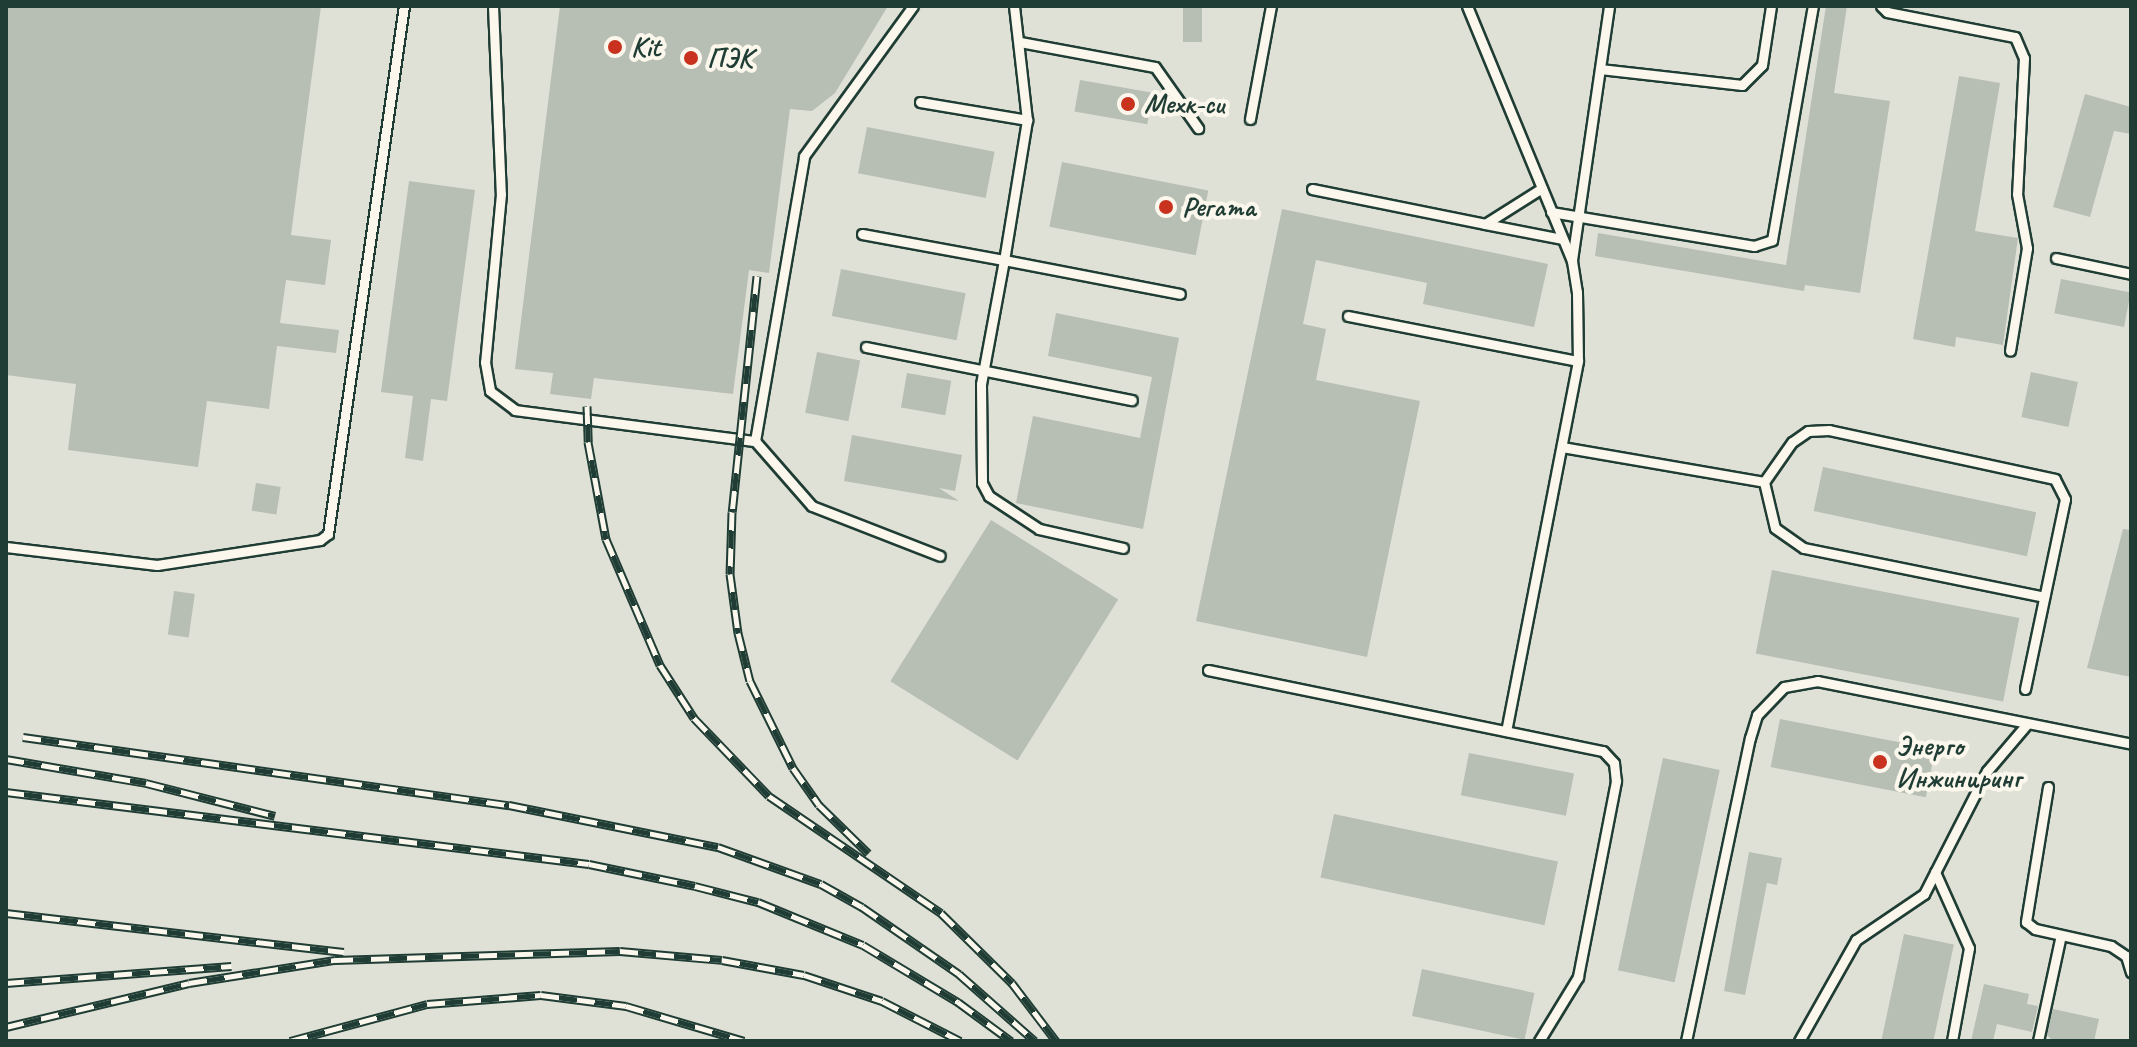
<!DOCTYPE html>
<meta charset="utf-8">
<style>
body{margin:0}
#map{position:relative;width:2137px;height:1047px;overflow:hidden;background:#f2f0e5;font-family:Caveat,sans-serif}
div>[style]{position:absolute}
.built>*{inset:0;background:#e0e1d6;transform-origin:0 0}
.building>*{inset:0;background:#b7beb3;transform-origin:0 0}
.roads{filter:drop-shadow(2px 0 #1f3d34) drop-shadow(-2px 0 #1f3d34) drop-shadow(0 2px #1f3d34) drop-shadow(0 -2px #1f3d34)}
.service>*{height:9px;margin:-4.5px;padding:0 4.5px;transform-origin:4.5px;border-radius:4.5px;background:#fbf7ec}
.rail>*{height:9px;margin-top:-4.5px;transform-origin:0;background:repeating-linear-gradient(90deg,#fbf7ec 0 18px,#1f3d34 0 36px);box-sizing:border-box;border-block:2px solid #1f3d34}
.dots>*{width:22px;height:22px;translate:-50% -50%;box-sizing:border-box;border:4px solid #fbf7ec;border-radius:50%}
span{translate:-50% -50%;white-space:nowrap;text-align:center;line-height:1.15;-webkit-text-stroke:8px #fbf7ec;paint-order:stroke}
.poi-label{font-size:28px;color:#1f3d34;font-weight:700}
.left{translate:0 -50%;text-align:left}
.frame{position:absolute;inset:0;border:8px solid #1f3d34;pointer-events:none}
</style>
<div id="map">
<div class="built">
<div style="left:6px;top:6px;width:2125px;height:1035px"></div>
</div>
<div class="building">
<div style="clip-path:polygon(6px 6px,321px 6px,291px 235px,331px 240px,325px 285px,286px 280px,280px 323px,339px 330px,336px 353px,277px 346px,269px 409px,207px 401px,198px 467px,68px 450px,76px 384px,6px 375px)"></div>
<div style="clip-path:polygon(560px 6px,888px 6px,835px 93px,812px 111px,790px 109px,769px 273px,749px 270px,733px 394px,594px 378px,591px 399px,550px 394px,553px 373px,515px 369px)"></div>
<div style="left:1183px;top:6px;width:19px;height:36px"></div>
<div style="clip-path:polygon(1826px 6px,1847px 6px,1834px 93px,1890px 101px,1860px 293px,1805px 285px,1804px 291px,1595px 256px,1598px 233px,1786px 265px)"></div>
<div style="clip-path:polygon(1959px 76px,2000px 83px,1975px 231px,2018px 238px,2003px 345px,1956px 337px,1955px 347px,1913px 339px)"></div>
<div style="left:1080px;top:80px;width:74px;height:32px;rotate:10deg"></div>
<div style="clip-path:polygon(2085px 94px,2131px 107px,2131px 134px,2114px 131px,2090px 217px,2053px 207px)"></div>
<div style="left:867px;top:127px;width:130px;height:47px;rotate:11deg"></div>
<div style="left:1062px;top:162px;width:149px;height:66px;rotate:11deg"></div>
<div style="clip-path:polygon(409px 181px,475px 190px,447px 401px,431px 399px,423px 461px,405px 458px,413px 396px,381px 392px)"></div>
<div style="clip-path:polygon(1282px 209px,1548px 264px,1534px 327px,1423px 304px,1427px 283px,1316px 260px,1303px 324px,1326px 329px,1316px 380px,1420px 401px,1367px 657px,1196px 621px)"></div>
<div style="left:841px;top:269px;width:127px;height:48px;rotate:11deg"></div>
<div style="left:2061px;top:279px;width:71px;height:35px;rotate:11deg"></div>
<div style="clip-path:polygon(1056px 313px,1179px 338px,1143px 529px,1016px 503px,1033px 416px,1140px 438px,1152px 377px,1048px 356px)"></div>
<div style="left:817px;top:352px;width:44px;height:62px;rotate:11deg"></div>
<div style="left:2031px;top:372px;width:48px;height:46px;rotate:12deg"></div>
<div style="left:907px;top:373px;width:45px;height:35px;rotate:10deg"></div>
<div style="clip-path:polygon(852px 435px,962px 455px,955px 491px,939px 488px,959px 501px,844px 481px)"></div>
<div style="left:1823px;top:467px;width:218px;height:45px;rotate:12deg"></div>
<div style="left:256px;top:483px;width:25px;height:28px;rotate:9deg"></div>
<div style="left:991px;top:520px;width:150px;height:190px;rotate:32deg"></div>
<div style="clip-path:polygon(2123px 529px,2131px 530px,2131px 677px,2087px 668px)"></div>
<div style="left:1772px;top:570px;width:252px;height:85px;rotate:11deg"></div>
<div style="left:174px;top:591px;width:21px;height:44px;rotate:8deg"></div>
<div style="left:1780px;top:719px;width:158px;height:49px;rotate:11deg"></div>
<div style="left:1469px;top:753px;width:107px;height:43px;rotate:11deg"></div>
<div style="left:1663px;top:758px;width:58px;height:217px;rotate:12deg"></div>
<div style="left:1334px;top:814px;width:229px;height:65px;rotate:12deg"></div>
<div style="clip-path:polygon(1749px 852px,1782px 858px,1777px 885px,1767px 883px,1745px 995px,1724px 991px)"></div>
<div style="left:1904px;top:934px;width:51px;height:109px;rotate:12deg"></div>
<div style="left:1422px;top:969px;width:115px;height:48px;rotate:12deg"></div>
<div style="clip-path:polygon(1984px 984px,2029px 994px,2027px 1004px,2038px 1006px,2032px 1032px,1997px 1024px,1993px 1041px,1971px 1041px)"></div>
<div style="clip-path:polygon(2053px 1009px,2099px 1019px,2094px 1041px,2053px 1041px,2047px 1035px)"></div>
</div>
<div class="roads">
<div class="service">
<div style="left:493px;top:6px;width:188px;rotate:87.6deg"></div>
<div style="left:501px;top:194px;width:169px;rotate:95.4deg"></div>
<div style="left:485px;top:362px;width:29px;rotate:80deg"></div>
<div style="left:490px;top:391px;width:31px;rotate:37deg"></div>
<div style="left:515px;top:410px;width:242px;rotate:7.4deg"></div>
<div style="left:755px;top:441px;width:86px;rotate:48.8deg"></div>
<div style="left:812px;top:506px;width:137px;rotate:21.3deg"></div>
<div style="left:1014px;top:6px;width:115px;rotate:83.5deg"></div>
<div style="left:1027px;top:120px;width:142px;rotate:99.3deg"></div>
<div style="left:1004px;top:260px;width:179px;rotate:10.9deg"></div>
<div style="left:1467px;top:6px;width:276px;rotate:67.6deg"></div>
<div style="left:1572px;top:261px;width:31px;rotate:81deg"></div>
<div style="left:1577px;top:292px;width:69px;rotate:89.2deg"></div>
<div style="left:1578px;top:361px;width:377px;rotate:101deg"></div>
<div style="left:1881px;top:6px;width:8px;rotate:45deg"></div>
<div style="left:1887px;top:12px;width:130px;rotate:11.1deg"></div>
<div style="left:2015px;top:37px;width:23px;rotate:67deg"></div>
<div style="left:2024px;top:58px;width:136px;rotate:92.9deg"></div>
<div style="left:2017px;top:194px;width:55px;rotate:79.5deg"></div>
<div style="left:2027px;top:248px;width:104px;rotate:99.4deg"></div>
<div style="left:1020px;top:42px;width:137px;rotate:10.5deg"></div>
<div style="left:1155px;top:67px;width:75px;rotate:54.8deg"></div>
<div style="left:1600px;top:69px;width:143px;rotate:6.4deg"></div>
<div style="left:1742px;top:85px;width:28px;rotate:-45deg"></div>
<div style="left:1762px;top:65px;width:60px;rotate:-81.3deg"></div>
<div style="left:920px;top:102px;width:109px;rotate:9.5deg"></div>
<div style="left:1250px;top:119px;width:115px;rotate:-79.5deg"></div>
<div style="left:1312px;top:189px;width:177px;rotate:11.4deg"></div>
<div style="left:1485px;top:224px;width:67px;rotate:-32.3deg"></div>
<div style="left:1551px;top:212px;width:206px;rotate:9.5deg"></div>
<div style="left:1754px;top:246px;width:19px;rotate:-18deg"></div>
<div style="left:1772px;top:240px;width:238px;rotate:-80.1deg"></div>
<div style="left:1485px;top:224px;width:78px;rotate:11deg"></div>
<div style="left:862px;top:234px;width:144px;rotate:10.4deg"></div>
<div style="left:1004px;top:260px;width:126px;rotate:100.5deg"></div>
<div style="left:981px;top:384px;width:99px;rotate:89.4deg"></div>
<div style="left:982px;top:483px;width:15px;rotate:62deg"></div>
<div style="left:989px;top:496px;width:60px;rotate:33.4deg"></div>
<div style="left:1039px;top:529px;width:86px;rotate:12.7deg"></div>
<div style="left:2056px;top:258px;width:77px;rotate:12deg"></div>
<div style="left:1572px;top:260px;width:257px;rotate:-81.7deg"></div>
<div style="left:1348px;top:316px;width:234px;rotate:11.1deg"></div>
<div style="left:866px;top:347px;width:271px;rotate:11.3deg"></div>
<div style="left:755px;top:441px;width:289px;rotate:-80.2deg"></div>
<div style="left:804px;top:156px;width:185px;rotate:-54deg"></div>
<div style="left:1562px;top:447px;width:205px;rotate:9.8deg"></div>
<div style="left:6px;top:547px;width:152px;rotate:6.8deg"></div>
<div style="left:157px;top:565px;width:165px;rotate:-8.7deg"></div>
<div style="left:320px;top:540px;width:10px;rotate:-37deg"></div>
<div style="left:328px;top:534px;width:533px;rotate:-81.81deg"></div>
<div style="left:1208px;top:670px;width:403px;rotate:11.6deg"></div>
<div style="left:1603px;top:751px;width:16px;rotate:47deg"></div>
<div style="left:1614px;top:763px;width:18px;rotate:84deg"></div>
<div style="left:1616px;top:781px;width:200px;rotate:101deg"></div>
<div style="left:1578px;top:977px;width:75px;rotate:121.4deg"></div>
<div style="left:2025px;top:689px;width:194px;rotate:-78.1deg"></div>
<div style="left:2065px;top:499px;width:22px;rotate:-117deg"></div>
<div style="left:2055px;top:479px;width:231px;rotate:-167.8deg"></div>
<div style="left:1829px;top:430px;width:21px;rotate:177deg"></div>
<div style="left:1808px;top:431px;width:19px;rotate:145deg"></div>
<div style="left:1792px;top:442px;width:49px;rotate:125deg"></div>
<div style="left:1764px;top:482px;width:47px;rotate:76.6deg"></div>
<div style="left:1775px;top:528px;width:35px;rotate:35deg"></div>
<div style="left:1804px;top:548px;width:245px;rotate:11.5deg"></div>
<div style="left:2048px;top:787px;width:137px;rotate:99.3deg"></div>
<div style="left:2026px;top:922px;width:11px;rotate:38deg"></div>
<div style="left:2035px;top:929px;width:78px;rotate:12.6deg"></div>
<div style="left:2111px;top:946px;width:18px;rotate:34deg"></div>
<div style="left:2126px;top:956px;width:17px;rotate:73deg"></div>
<div style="left:1935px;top:872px;width:83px;rotate:65.9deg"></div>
<div style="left:1969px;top:948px;width:95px;rotate:100.4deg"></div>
<div style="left:1686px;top:1041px;width:310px;rotate:-78.1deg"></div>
<div style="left:1750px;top:738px;width:24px;rotate:-73deg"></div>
<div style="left:1757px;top:715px;width:39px;rotate:-46deg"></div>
<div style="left:1784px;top:687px;width:34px;rotate:-10deg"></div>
<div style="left:1817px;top:681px;width:320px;rotate:11.3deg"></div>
<div style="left:1799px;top:1041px;width:116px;rotate:-60.6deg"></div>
<div style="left:1856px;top:940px;width:82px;rotate:-34.1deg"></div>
<div style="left:1924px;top:894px;width:138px;rotate:-62.9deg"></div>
<div style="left:1987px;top:771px;width:62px;rotate:-49.6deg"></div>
<div style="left:2038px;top:1041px;width:108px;rotate:-77.8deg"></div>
</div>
</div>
<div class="rail">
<div style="left:757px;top:276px;width:237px;rotate:96deg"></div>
<div style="left:732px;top:512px;width:62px;rotate:91.8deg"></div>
<div style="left:730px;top:574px;width:60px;rotate:82.3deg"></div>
<div style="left:738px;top:633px;width:49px;rotate:76deg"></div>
<div style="left:750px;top:681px;width:97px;rotate:63.7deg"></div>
<div style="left:793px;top:768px;width:45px;rotate:54.9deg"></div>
<div style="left:819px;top:805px;width:69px;rotate:44.4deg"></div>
<div style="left:587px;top:406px;width:36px;rotate:88deg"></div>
<div style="left:588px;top:442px;width:99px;rotate:79.5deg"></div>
<div style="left:606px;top:539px;width:137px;rotate:66.8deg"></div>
<div style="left:660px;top:665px;width:63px;rotate:57.3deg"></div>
<div style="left:694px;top:718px;width:108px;rotate:46.1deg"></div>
<div style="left:769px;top:796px;width:208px;rotate:34.2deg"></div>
<div style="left:941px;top:913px;width:100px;rotate:44.6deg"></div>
<div style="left:1012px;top:983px;width:73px;rotate:52.8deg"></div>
<div style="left:23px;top:737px;width:491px;rotate:8deg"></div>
<div style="left:509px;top:805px;width:213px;rotate:11.4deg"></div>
<div style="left:718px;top:847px;width:109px;rotate:19.8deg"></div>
<div style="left:821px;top:884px;width:47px;rotate:29.3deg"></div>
<div style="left:862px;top:907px;width:118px;rotate:34.6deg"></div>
<div style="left:959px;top:974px;width:101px;rotate:41.4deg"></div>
<div style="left:6px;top:759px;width:142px;rotate:9.7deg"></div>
<div style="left:146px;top:783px;width:133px;rotate:14.3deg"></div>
<div style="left:6px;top:792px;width:587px;rotate:7.04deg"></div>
<div style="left:589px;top:864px;width:108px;rotate:11.7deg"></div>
<div style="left:695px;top:886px;width:65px;rotate:14.3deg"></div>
<div style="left:758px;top:902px;width:113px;rotate:22.3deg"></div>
<div style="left:863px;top:945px;width:111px;rotate:31deg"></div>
<div style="left:958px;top:1002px;width:66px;rotate:36.3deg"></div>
<div style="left:6px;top:913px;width:340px;rotate:6.6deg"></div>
<div style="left:6px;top:983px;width:226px;rotate:-4.3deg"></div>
<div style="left:6px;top:1027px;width:188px;rotate:-13.5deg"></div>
<div style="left:189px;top:983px;width:148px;rotate:-9deg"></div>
<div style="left:335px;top:960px;width:285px;rotate:-1.8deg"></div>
<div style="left:620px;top:951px;width:102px;rotate:5deg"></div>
<div style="left:722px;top:960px;width:83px;rotate:10.4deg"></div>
<div style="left:804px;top:975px;width:82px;rotate:18.4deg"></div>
<div style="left:882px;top:1001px;width:88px;rotate:27.1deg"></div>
<div style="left:290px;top:1041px;width:142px;rotate:-15.1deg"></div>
<div style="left:427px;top:1004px;width:114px;rotate:-4.5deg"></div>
<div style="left:541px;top:995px;width:86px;rotate:7.4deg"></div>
<div style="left:626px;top:1006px;width:123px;rotate:16.5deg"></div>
</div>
<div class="dots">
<div style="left:615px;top:47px;background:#c8321e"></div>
<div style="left:691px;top:58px;background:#c8321e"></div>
<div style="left:1128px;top:104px;background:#c8321e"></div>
<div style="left:1166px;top:207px;background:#c8321e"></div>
<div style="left:1880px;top:762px;background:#c8321e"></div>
</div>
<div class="poi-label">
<span class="left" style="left:631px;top:47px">Kit</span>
<span class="left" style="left:707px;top:58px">ПЭК</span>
<span class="left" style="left:1144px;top:104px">Мехк-си</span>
<span class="left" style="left:1182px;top:207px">Регата</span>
<span class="left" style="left:1896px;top:762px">Энерго<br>Инжиниринг</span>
</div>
<div class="frame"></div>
</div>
